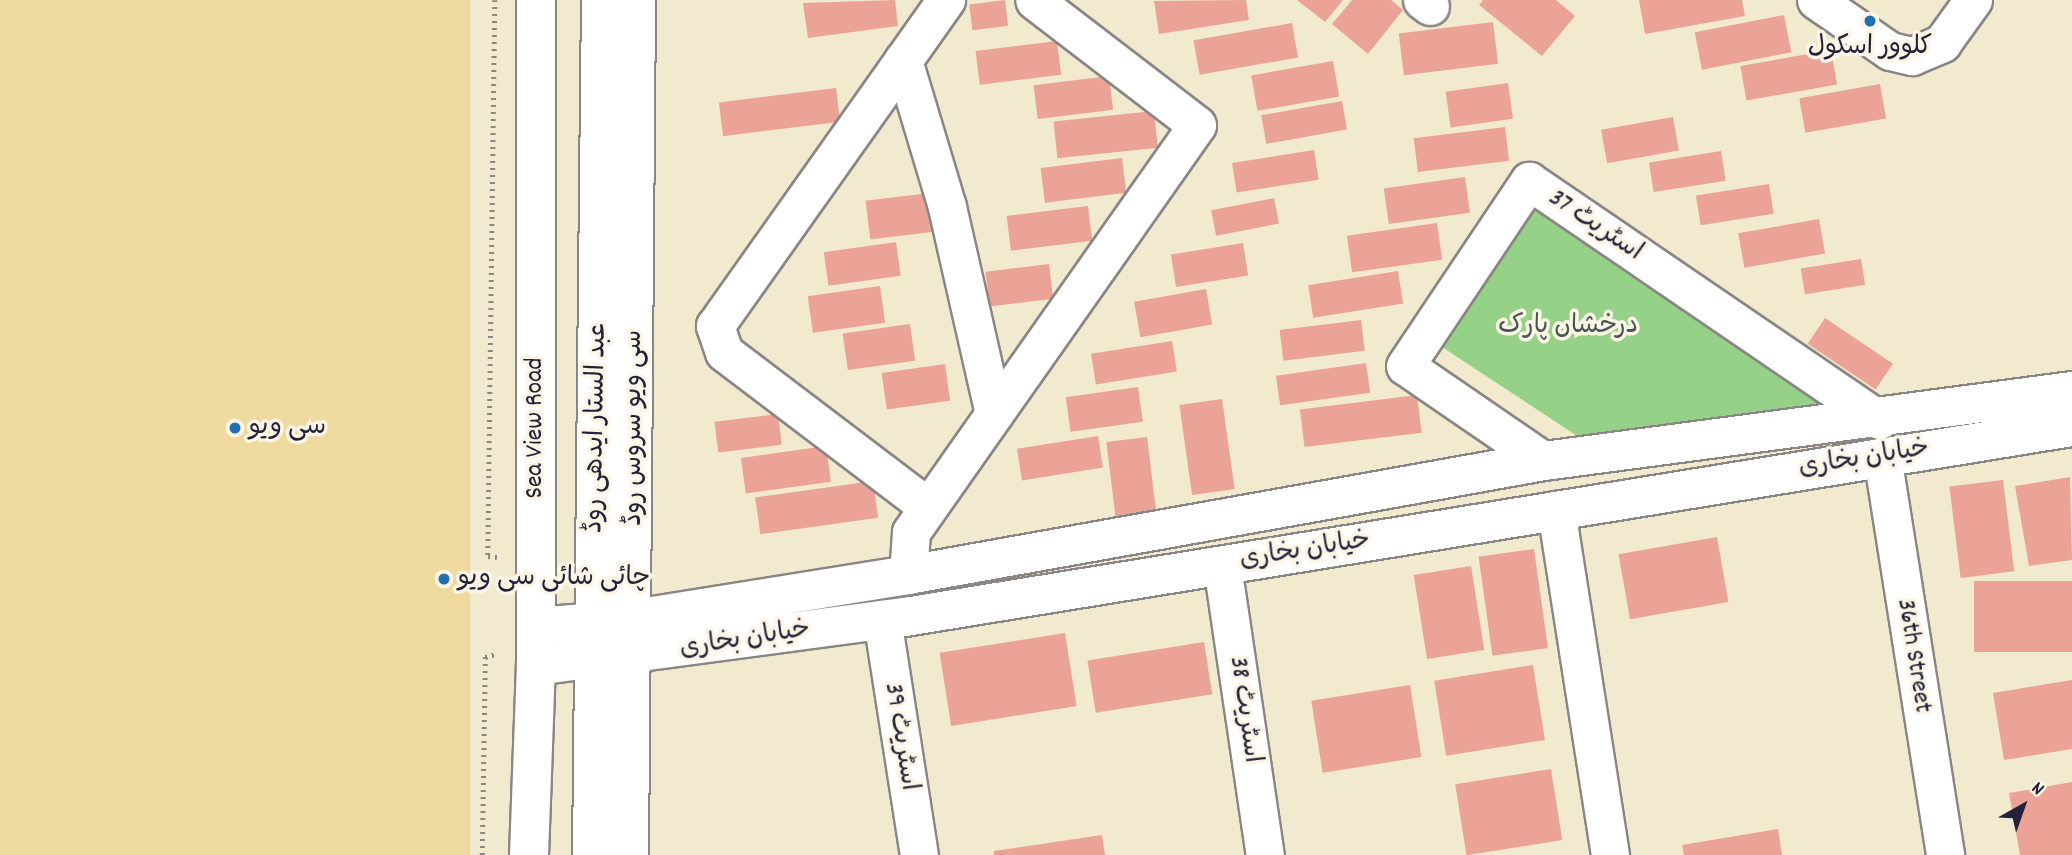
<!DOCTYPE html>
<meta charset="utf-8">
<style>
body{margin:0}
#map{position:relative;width:2072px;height:855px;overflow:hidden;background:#f2eacf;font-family:Dekko,"Playpen Sans Arabic",sans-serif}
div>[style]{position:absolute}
.green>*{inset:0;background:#95d287}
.sand>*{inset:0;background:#eeda9e;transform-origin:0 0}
.building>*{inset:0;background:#eca397;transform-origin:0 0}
.path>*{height:4.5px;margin-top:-2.25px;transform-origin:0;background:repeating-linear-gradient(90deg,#8a8685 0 2px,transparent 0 7px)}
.roads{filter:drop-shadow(2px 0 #8a8685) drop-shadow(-2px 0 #8a8685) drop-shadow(0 2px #8a8685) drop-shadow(0 -2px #8a8685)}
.minor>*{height:37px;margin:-18.5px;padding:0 18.5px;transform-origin:18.5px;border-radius:18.5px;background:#fff}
.tertiary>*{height:38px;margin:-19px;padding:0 19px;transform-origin:19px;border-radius:19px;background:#fff}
.primary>*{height:38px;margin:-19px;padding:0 19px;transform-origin:19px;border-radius:19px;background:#fff}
.dots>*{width:19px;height:19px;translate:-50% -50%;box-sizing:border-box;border:4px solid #fcf5e5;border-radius:50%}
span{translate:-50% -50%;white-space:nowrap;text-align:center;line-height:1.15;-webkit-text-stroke:7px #fcf5e5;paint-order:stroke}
.poi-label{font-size:26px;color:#22223b}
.left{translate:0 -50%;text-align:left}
.street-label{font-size:26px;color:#22223b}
.park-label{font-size:26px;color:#445752}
.north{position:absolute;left:1988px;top:771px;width:70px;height:70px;-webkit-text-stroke:5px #fcf5e5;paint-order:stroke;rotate:40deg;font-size:19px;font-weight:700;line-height:28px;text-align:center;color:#22223b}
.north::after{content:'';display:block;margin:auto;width:24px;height:32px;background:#22223b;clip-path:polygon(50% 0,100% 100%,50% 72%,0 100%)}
</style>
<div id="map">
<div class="green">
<div style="clip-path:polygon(1536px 199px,1826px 403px,1591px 445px,1439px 345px)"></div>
</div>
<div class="sand">
<div style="left:0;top:0;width:470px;height:855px"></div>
</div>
<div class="building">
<div style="clip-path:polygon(895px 0,898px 26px,808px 38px,803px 3px)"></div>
<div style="left:1005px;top:0;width:26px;height:36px;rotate:83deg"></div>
<div style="clip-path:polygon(1246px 0,1249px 20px,1159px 34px,1154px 1px)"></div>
<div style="clip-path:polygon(1297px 0,1343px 0,1325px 22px)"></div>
<div style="clip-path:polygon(1352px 0,1391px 0,1403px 10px,1368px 54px,1332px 24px)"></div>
<div style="clip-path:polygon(1483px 0,1556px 0,1575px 16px,1542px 56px,1479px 5px)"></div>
<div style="clip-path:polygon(1639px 0,1742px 0,1745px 16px,1645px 34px)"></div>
<div style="left:1784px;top:15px;width:38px;height:91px;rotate:79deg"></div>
<div style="left:1493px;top:22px;width:42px;height:95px;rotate:83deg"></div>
<div style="left:1292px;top:23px;width:35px;height:100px;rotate:80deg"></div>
<div style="left:1057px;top:41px;width:34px;height:82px;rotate:83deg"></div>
<div style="left:1831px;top:50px;width:35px;height:92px;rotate:80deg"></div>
<div style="left:1333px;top:61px;width:36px;height:83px;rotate:80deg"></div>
<div style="left:1109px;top:76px;width:34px;height:76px;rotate:83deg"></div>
<div style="left:1508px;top:83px;width:36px;height:63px;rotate:82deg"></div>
<div style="left:1880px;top:84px;width:35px;height:82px;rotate:80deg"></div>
<div style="left:836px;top:88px;width:34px;height:118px;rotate:83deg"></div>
<div style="left:1342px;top:101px;width:29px;height:82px;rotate:80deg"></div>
<div style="left:1154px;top:111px;width:37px;height:101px;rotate:84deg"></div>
<div style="left:1673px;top:117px;width:34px;height:73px;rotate:80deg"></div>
<div style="left:1505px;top:127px;width:34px;height:92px;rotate:83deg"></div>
<div style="left:1314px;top:150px;width:30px;height:83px;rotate:81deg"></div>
<div style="left:1721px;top:151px;width:30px;height:73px;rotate:81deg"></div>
<div style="left:1122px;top:158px;width:35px;height:82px;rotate:83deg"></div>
<div style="left:1465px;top:177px;width:36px;height:82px;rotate:82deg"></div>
<div style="left:1769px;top:184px;width:30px;height:74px;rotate:81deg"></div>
<div style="left:937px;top:192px;width:39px;height:72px;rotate:83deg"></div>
<div style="left:1274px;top:198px;width:26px;height:64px;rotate:79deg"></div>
<div style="left:1088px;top:206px;width:35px;height:82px;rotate:83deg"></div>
<div style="left:1819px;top:219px;width:35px;height:82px;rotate:80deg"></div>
<div style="left:1437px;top:223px;width:37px;height:91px;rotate:82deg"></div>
<div style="left:896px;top:242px;width:34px;height:73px;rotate:82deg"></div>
<div style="left:1243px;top:243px;width:33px;height:73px;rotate:81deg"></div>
<div style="left:1861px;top:259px;width:26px;height:61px;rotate:81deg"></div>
<div style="left:1049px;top:264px;width:35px;height:64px;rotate:83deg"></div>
<div style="left:1398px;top:271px;width:33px;height:91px;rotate:81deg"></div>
<div style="left:880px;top:286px;width:37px;height:73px;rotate:82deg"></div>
<div style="left:1206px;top:289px;width:36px;height:73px;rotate:80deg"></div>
<div style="left:1825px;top:318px;width:82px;height:31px;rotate:34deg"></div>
<div style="left:1361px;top:320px;width:31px;height:82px;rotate:83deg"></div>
<div style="left:910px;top:324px;width:37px;height:68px;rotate:82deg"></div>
<div style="left:1172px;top:341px;width:31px;height:82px;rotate:81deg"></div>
<div style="left:1366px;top:363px;width:30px;height:91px;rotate:82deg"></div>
<div style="left:945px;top:364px;width:37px;height:64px;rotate:82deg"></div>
<div style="left:1138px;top:387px;width:35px;height:73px;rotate:82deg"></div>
<div style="left:1417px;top:395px;width:38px;height:118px;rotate:83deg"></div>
<div style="left:1222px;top:399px;width:91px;height:43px;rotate:82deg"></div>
<div style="left:778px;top:414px;width:31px;height:64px;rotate:83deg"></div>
<div style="left:1098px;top:436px;width:32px;height:82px;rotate:81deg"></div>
<div style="left:1147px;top:437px;width:78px;height:41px;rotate:83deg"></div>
<div style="left:826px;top:446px;width:36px;height:86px;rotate:82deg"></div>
<div style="clip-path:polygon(2070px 477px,2072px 560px,2029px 566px,2015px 486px)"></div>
<div style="left:2003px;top:480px;width:92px;height:54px;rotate:83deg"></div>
<div style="left:873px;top:481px;width:37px;height:119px;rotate:82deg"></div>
<div style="left:1717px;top:537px;width:66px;height:100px;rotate:80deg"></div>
<div style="left:1534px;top:549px;width:100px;height:56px;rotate:82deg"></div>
<div style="left:1471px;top:566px;width:85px;height:58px;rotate:81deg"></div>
<div style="left:2072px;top:581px;width:71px;height:98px;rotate:90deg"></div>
<div style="left:1065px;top:633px;width:74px;height:127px;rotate:81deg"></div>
<div style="left:1204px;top:642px;width:53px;height:118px;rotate:81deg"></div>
<div style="left:1533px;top:665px;width:76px;height:100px;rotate:81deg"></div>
<div style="clip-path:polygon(2072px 680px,2072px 749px,2004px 760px,1993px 693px)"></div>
<div style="left:1410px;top:685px;width:73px;height:100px;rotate:81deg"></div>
<div style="left:1551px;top:769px;width:72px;height:97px;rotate:81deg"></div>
<div style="clip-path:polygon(2072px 782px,2072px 855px,2020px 855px,2009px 793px)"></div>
<div style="clip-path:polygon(1778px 829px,1782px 855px,1684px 855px,1682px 845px)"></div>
<div style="clip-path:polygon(1102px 835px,1105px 855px,994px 855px,994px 851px)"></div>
</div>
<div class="path">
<div style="left:495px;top:0;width:556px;rotate:90.72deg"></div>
<div style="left:488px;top:556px;width:9px;rotate:6deg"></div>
<div style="left:482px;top:855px;width:198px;rotate:-89.1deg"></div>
<div style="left:485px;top:657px;width:11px;rotate:-15deg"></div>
</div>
<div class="roads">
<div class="minor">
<div style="left:1422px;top:0;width:10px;rotate:37deg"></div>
<div style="left:1816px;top:0;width:90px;rotate:34.6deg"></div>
<div style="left:1890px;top:51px;width:23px;rotate:13deg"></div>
<div style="left:1912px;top:56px;width:33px;rotate:-23deg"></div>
<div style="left:1942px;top:43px;width:53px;rotate:-54.2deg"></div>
<div style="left:903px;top:60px;width:153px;rotate:73.3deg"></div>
<div style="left:947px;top:207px;width:212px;rotate:77.2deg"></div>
<div style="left:1882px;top:456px;width:404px;rotate:81deg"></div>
<div style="left:1544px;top:461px;width:168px;rotate:-145.6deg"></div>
<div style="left:1405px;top:366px;width:223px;rotate:-56.2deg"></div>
<div style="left:1529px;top:181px;width:424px;rotate:34.3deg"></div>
<div style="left:928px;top:507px;width:256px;rotate:-142.8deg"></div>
<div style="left:724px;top:352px;width:28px;rotate:-109deg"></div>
<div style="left:715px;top:326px;width:400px;rotate:-54.7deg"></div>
<div style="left:1556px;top:510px;width:349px;rotate:81.1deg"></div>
<div style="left:1222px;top:565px;width:293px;rotate:81.6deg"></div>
<div style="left:908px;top:575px;width:43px;rotate:-86deg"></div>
<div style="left:911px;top:532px;width:497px;rotate:-54.9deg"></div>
<div style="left:1197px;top:125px;width:205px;rotate:-142.5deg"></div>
<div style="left:882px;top:619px;width:239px;rotate:81.1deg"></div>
<div style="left:629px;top:855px;width:855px;rotate:-89.53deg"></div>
</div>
<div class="tertiary">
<div style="left:536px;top:627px;width:98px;rotate:-4.7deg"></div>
<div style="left:634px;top:619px;width:278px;rotate:-9.1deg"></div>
<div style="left:908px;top:575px;width:646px;rotate:-10.16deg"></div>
<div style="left:1544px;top:461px;width:533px;rotate:-7.55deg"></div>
<div style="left:536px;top:666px;width:372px;rotate:-7.6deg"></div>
<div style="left:905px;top:617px;width:1182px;rotate:-9.25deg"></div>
</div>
<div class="primary">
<div style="left:529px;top:855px;width:189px;rotate:-87.9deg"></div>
<div style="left:536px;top:666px;width:666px;rotate:-90deg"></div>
<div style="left:592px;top:855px;width:855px;rotate:-89.4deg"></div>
</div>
</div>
<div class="dots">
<div style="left:1870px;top:21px;background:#1f6fb2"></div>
<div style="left:235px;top:428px;background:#1f6fb2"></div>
<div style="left:444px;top:579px;background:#1f6fb2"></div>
</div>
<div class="poi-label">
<span style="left:1870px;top:48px">کلوور اسکول</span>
<span class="left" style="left:249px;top:428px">سی ویو</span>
<span class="left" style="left:458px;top:579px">چائی شائی سی ویو</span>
</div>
<div class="street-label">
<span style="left:1595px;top:226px;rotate:34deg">اسٹریٹ 37</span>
<span style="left:536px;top:428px;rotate:-90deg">Sea View Road</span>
<span style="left:597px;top:428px;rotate:-89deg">عبد الستار ایدھی روڈ</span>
<span style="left:635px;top:428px;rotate:-90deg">سی ویو سروس روڈ</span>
<span style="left:1864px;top:459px;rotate:-9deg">خیابان بخاری</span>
<span style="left:1305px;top:551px;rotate:-9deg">خیابان بخاری</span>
<span style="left:745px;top:640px;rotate:-9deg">خیابان بخاری</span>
<span style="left:1913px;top:656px;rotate:81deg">36th Street</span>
<span style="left:1244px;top:710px;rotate:82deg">اسٹریٹ 38</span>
<span style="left:900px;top:737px;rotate:81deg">اسٹریٹ 39</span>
</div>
<div class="park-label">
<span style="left:1568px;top:327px">درخشاں پارک</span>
</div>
<div class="north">N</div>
</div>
